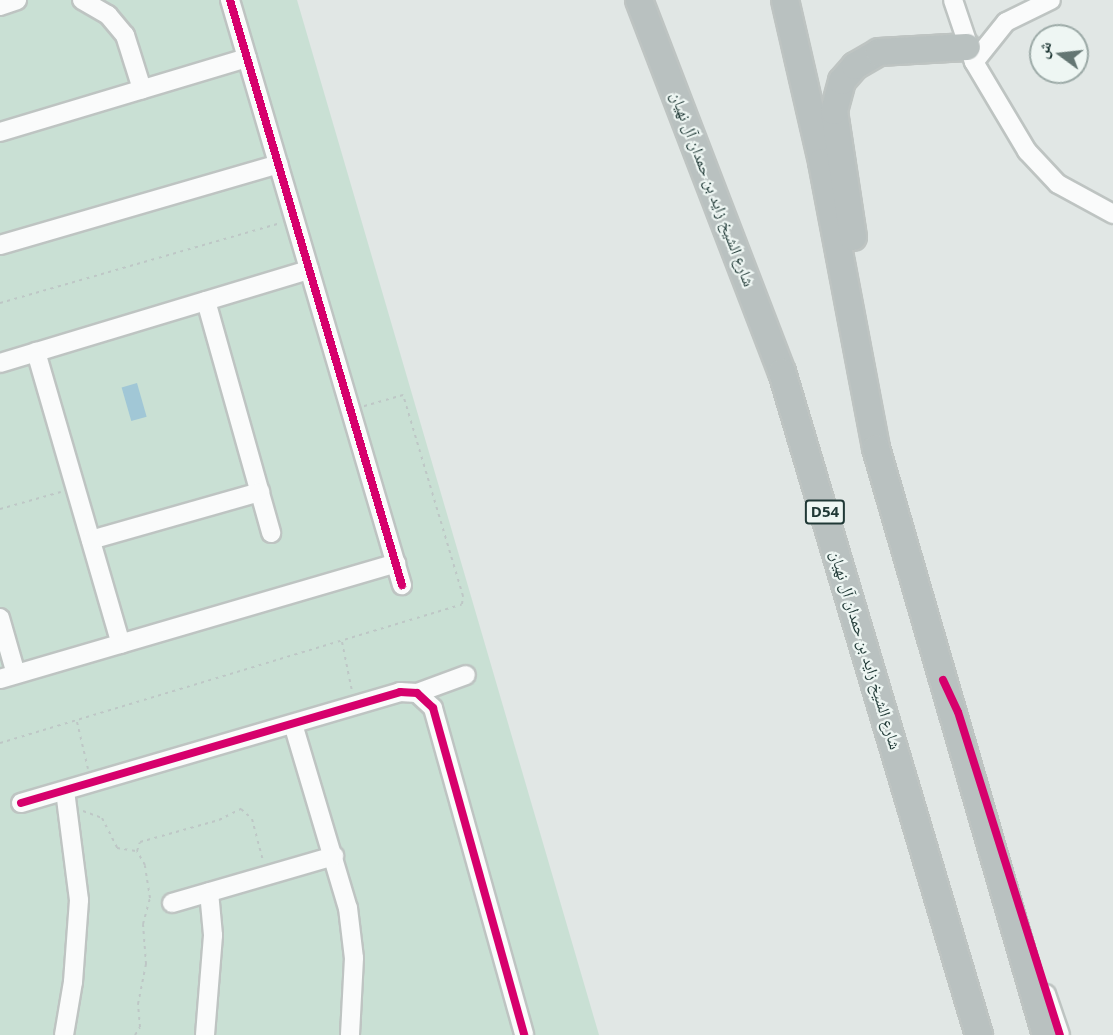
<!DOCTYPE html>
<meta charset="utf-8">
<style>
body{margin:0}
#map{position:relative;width:1113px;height:1035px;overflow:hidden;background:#e1e7e5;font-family:"Open Sans","Noto Naskh Arabic",sans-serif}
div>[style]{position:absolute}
.green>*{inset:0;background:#c9e0d4}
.water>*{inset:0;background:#a1c7d6;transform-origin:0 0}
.path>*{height:2px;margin-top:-1px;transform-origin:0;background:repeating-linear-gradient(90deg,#bec7c6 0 3px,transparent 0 7.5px)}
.roads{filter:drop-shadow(2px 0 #bec4c2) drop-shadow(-2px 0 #bec4c2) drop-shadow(0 2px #bec4c2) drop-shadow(0 -2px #bec4c2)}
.minor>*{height:18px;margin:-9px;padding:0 9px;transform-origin:9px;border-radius:9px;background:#fafbfb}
.highway>*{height:26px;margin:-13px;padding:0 13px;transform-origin:13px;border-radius:13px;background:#b9c1c0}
.cycleway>*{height:8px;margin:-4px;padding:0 4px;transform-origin:4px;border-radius:4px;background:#d6006c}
span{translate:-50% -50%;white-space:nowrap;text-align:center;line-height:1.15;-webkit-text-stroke:4.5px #eef6f3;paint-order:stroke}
.shield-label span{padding:2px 4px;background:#eef6f3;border:2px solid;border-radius:4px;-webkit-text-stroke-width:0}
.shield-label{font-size:15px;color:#203936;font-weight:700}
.street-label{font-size:16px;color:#203936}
.north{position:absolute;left:1029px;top:24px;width:60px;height:60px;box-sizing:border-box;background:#eef6f3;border:2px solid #9caaa7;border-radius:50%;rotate:285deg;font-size:16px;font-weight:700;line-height:24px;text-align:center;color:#203936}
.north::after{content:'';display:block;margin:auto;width:21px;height:27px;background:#647673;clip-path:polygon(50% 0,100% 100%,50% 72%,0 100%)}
</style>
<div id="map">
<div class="green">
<div style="clip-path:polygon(0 0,297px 0,599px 1035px,0 1035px)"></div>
</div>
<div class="water">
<div style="left:137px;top:383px;width:35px;height:16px;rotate:74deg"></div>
</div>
<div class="path">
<div style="left:0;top:303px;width:291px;rotate:-15.9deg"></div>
<div style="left:0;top:509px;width:63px;rotate:-15.6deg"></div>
<div style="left:342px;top:642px;width:50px;rotate:78.5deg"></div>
<div style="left:77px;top:722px;width:48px;rotate:76.8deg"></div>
<div style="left:0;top:743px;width:482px;rotate:-16.7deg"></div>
<div style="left:462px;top:604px;width:8px;rotate:-83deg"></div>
<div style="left:463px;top:596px;width:210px;rotate:-106.6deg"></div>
<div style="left:403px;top:395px;width:41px;rotate:164.2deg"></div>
<div style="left:83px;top:811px;width:20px;rotate:20deg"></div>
<div style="left:102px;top:818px;width:34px;rotate:63deg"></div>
<div style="left:117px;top:848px;width:19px;rotate:9deg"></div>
<div style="left:135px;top:1035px;width:9px;rotate:-58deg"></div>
<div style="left:140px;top:1027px;width:23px;rotate:-95deg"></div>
<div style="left:138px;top:1004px;width:41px;rotate:-78.7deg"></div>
<div style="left:146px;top:964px;width:40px;rotate:-94.3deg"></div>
<div style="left:143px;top:924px;width:27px;rotate:-75deg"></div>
<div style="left:150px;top:898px;width:33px;rotate:-99deg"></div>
<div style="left:145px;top:865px;width:16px;rotate:-120deg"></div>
<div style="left:137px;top:851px;width:9px;rotate:-72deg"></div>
<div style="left:140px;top:842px;width:82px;rotate:-15.6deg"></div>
<div style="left:219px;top:820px;width:25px;rotate:-27deg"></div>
<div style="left:241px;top:809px;width:15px;rotate:42deg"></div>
<div style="left:252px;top:819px;width:43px;rotate:75.3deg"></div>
</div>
<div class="roads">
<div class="minor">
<div style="left:82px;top:0;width:30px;rotate:30deg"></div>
<div style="left:108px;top:15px;width:26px;rotate:50deg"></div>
<div style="left:125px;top:35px;width:57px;rotate:72.5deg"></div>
<div style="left:230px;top:0;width:610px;rotate:73.62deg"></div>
<div style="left:953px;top:0;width:65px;rotate:71.3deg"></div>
<div style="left:974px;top:62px;width:104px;rotate:59.2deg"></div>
<div style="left:1027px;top:151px;width:45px;rotate:46.8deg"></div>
<div style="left:1058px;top:184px;width:63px;rotate:28.6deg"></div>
<div style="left:0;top:6px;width:18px;rotate:-19deg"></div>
<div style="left:974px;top:62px;width:51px;rotate:-51.3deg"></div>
<div style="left:1006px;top:22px;width:50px;rotate:-26.1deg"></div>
<div style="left:0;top:132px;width:258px;rotate:-16.7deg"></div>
<div style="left:0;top:245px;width:290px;rotate:-16.2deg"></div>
<div style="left:206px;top:301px;width:241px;rotate:74.3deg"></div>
<div style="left:36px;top:352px;width:304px;rotate:73.8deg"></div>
<div style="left:0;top:363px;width:323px;rotate:-16.8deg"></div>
<div style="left:91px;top:540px;width:176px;rotate:-15.9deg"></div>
<div style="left:0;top:618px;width:58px;rotate:74.1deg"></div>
<div style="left:0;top:679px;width:413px;rotate:-16.3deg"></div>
<div style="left:417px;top:693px;width:52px;rotate:-20.2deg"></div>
<div style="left:293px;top:724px;width:192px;rotate:73.4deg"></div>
<div style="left:348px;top:908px;width:50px;rotate:83.2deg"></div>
<div style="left:354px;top:958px;width:77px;rotate:93deg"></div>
<div style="left:21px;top:803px;width:395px;rotate:-16.3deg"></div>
<div style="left:400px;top:692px;width:17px;rotate:3deg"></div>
<div style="left:417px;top:693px;width:22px;rotate:43deg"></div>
<div style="left:433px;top:708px;width:339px;rotate:74.4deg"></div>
<div style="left:172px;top:903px;width:169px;rotate:-16.2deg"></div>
<div style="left:1046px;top:994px;width:43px;rotate:71.1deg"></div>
<div style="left:64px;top:1035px;width:54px;rotate:-80.4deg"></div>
<div style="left:73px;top:982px;width:82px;rotate:-85.8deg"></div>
<div style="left:79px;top:900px;width:110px;rotate:-97.3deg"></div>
<div style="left:205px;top:1035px;width:100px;rotate:-85.4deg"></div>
<div style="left:213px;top:935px;width:43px;rotate:-95.3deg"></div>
</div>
<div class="highway">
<div style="left:639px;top:0;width:399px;rotate:69deg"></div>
<div style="left:782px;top:372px;width:692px;rotate:73.45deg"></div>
<div style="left:785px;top:0;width:166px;rotate:77.1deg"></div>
<div style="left:822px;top:162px;width:291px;rotate:79.3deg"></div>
<div style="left:876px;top:448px;width:611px;rotate:73.85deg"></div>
<div style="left:853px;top:237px;width:127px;rotate:-98.6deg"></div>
<div style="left:834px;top:111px;width:31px;rotate:-75deg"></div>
<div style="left:842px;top:81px;width:20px;rotate:-49deg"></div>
<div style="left:855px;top:66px;width:28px;rotate:-30deg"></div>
<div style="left:879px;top:52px;width:88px;rotate:-3.3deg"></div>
</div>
</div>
<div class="cycleway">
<div style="left:230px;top:0;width:610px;rotate:73.62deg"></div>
<div style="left:943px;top:680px;width:35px;rotate:65deg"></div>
<div style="left:958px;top:712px;width:339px;rotate:72.5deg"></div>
<div style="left:21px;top:803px;width:395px;rotate:-16.3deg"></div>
<div style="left:400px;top:692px;width:17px;rotate:3deg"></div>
<div style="left:417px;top:693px;width:22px;rotate:43deg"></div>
<div style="left:433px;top:708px;width:339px;rotate:74.4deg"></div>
</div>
<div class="shield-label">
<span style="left:825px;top:512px">D54</span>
</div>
<div class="street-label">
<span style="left:713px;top:189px;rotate:69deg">شارع الشيخ زايد بن حمدان آل نهيان</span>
<span style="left:866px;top:650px;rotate:73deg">شارع الشيخ زايد بن حمدان آل نهيان</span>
</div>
<div class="north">ش</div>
</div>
